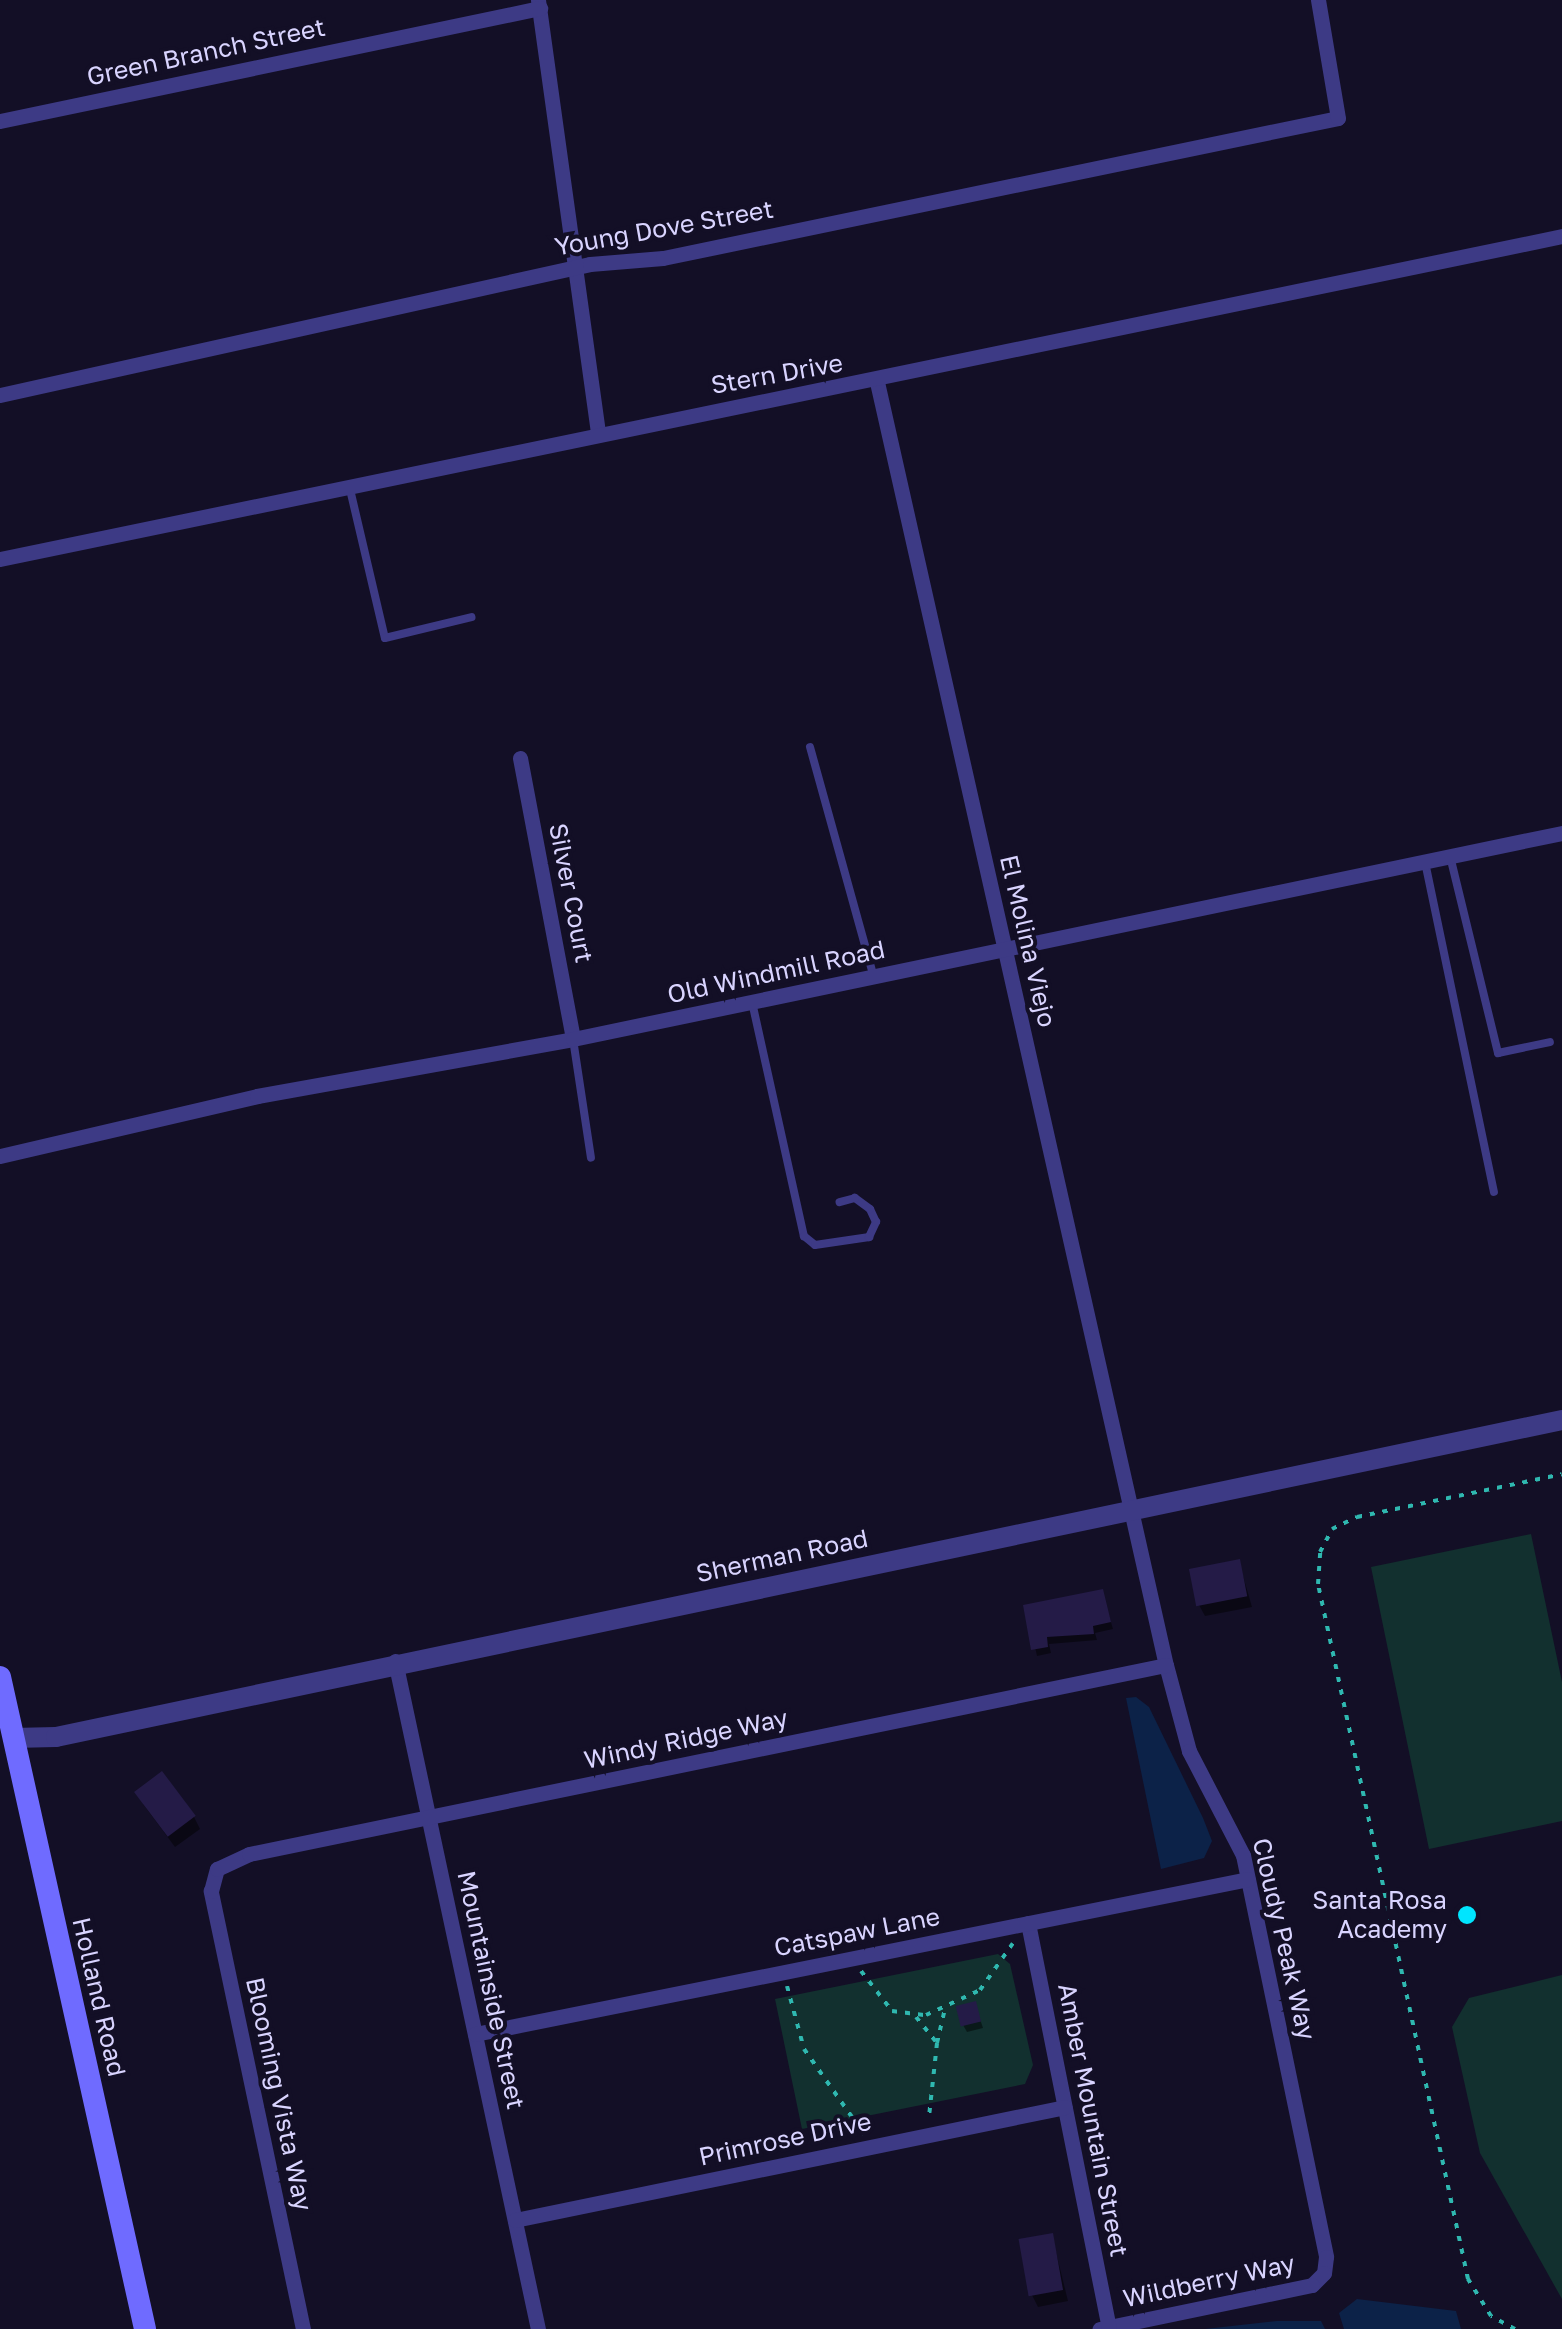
<!DOCTYPE html>
<style>
body{margin:0}
#map{position:relative;width:1562px;height:2329px;overflow:hidden;background:#130f26;font-family:"Golos Text",sans-serif}
div>[style]{position:absolute}
.green>*{inset:0;background:#12302f}
.water>*{inset:0;background:#0c2248}
.shadow>*{inset:0;background:#0007}
.building>*{inset:0;background:#241b47;transform-origin:0 0}
.path>*{height:4px;margin-top:-2px;transform-origin:0;background:repeating-linear-gradient(90deg,#2fb8b0 0 5px,transparent 0 13px)}
.service>*{height:8px;margin:-4px;padding:0 4px;transform-origin:4px;border-radius:4px;background:#3d3a85}
.minor>*{height:15px;margin:-7.5px;padding:0 7.5px;transform-origin:7.5px;border-radius:7.5px;background:#3d3a85}
.tertiary>*{height:20px;margin:-10px;padding:0 10px;transform-origin:10px;border-radius:10px;background:#3d3a85}
.secondary>*{height:22px;margin:-11px;padding:0 11px;transform-origin:11px;border-radius:11px;background:#6f6bff}
.dots>*{width:28px;height:28px;translate:-50% -50%;box-sizing:border-box;border:5px solid #130f26;border-radius:50%}
span{translate:-50% -50%;white-space:nowrap;text-align:center;line-height:1.15;-webkit-text-stroke:8px #130f26;paint-order:stroke}
.street-label{font-size:25px;color:#d9d4ff}
.poi-label{font-size:25px;color:#d9d4ff}
.right{translate:-100% -50%;text-align:right}
</style>
<div id="map">
<div class="green">
<div style="clip-path:polygon(1531px 1534px,1562px 1682px,1562px 1821px,1429px 1849px,1371px 1567px)"></div>
<div style="clip-path:polygon(998px 1954px,1010px 1964px,1033px 2065px,1025px 2084px,802px 2129px,775px 1999px)"></div>
<div style="clip-path:polygon(1562px 1975px,1562px 2299px,1480px 2153px,1452px 2027px,1469px 1998px)"></div>
</div>
<div class="water">
<div style="clip-path:polygon(1136px 1697px,1149px 1707px,1203px 1818px,1212px 1841px,1204px 1858px,1161px 1869px,1126px 1698px)"></div>
<div style="clip-path:polygon(1357px 2299px,1456px 2311px,1461px 2329px,1344px 2329px,1339px 2313px)"></div>
<div style="clip-path:polygon(1277px 2321px,1321px 2321px,1325px 2329px,1205px 2329px)"></div>
</div>
<div class="shadow">
<div style="clip-path:polygon(1239px 1562px,1252px 1607px,1205px 1616px,1199px 1605px)"></div>
<div style="clip-path:polygon(1102px 1592px,1113px 1629px,1095px 1633px,1097px 1640px,1049px 1644px,1051px 1653px,1037px 1656px,1026px 1607px)"></div>
<div style="clip-path:polygon(143px 1804px,194px 1817px,200px 1829px,175px 1847px)"></div>
<div style="clip-path:polygon(975px 2004px,983px 2028px,967px 2032px,963px 2025px)"></div>
<div style="clip-path:polygon(1052px 2236px,1068px 2301px,1038px 2307px,1032px 2295px)"></div>
</div>
<div class="building">
<div style="left:1240px;top:1559px;width:38px;height:52px;rotate:79deg"></div>
<div style="clip-path:polygon(1103px 1589px,1111px 1622px,1093px 1626px,1094px 1634px,1047px 1637px,1048px 1647px,1031px 1650px,1023px 1605px)"></div>
<div style="left:162px;top:1771px;width:56px;height:35px;rotate:53deg"></div>
<div style="left:976px;top:2001px;width:21px;height:21px;rotate:76deg"></div>
<div style="left:1053px;top:2233px;width:58px;height:35px;rotate:80deg"></div>
</div>
<div class="path">
<div style="left:861px;top:1971px;width:51px;rotate:52.2deg"></div>
<div style="left:892px;top:2011px;width:34px;rotate:7deg"></div>
<div style="left:926px;top:2015px;width:60px;rotate:-24.8deg"></div>
<div style="left:980px;top:1990px;width:57px;rotate:-54.9deg"></div>
<div style="left:787px;top:1986px;width:65px;rotate:74.9deg"></div>
<div style="left:804px;top:2049px;width:104px;rotate:54.8deg"></div>
<div style="left:916px;top:2017px;width:33px;rotate:51deg"></div>
<div style="left:937px;top:2043px;width:74px;rotate:96.2deg"></div>
<div style="left:937px;top:2043px;width:35px;rotate:-77deg"></div>
<div style="left:1515px;top:2329px;width:27px;rotate:-152deg"></div>
<div style="left:1491px;top:2316px;width:44px;rotate:-121.9deg"></div>
<div style="left:1468px;top:2279px;width:711px;rotate:-102.18deg"></div>
<div style="left:1318px;top:1584px;width:32px;rotate:-86deg"></div>
<div style="left:1320px;top:1552px;width:26px;rotate:-62deg"></div>
<div style="left:1332px;top:1529px;width:28px;rotate:-26deg"></div>
<div style="left:1357px;top:1517px;width:209px;rotate:-11.8deg"></div>
</div>
<div class="service">
<div style="left:349px;top:485px;width:157px;rotate:76.8deg"></div>
<div style="left:385px;top:638px;width:89px;rotate:-13.6deg"></div>
<div style="left:810px;top:747px;width:239px;rotate:74.5deg"></div>
<div style="left:1450px;top:856px;width:203px;rotate:76.3deg"></div>
<div style="left:1498px;top:1053px;width:53px;rotate:-11.9deg"></div>
<div style="left:1425px;top:862px;width:337px;rotate:78.2deg"></div>
<div style="left:752px;top:1002px;width:240px;rotate:77.5deg"></div>
<div style="left:804px;top:1236px;width:14px;rotate:39deg"></div>
<div style="left:815px;top:1245px;width:55px;rotate:-8.4deg"></div>
<div style="left:869px;top:1237px;width:17px;rotate:-65deg"></div>
<div style="left:876px;top:1222px;width:14px;rotate:-115deg"></div>
<div style="left:870px;top:1209px;width:19px;rotate:-144deg"></div>
<div style="left:855px;top:1198px;width:16px;rotate:165deg"></div>
<div style="left:573px;top:1039px;width:120px;rotate:81.4deg"></div>
</div>
<div class="minor">
<div style="left:538px;top:0;width:435px;rotate:82.1deg"></div>
<div style="left:0;top:121px;width:552px;rotate:-11.82deg"></div>
<div style="left:877px;top:382px;width:1315px;rotate:77.31deg"></div>
<div style="left:1166px;top:1665px;width:89px;rotate:75deg"></div>
<div style="left:1189px;top:1751px;width:117px;rotate:62.6deg"></div>
<div style="left:1243px;top:1855px;width:410px;rotate:78.3deg"></div>
<div style="left:1326px;top:2257px;width:16px;rotate:97deg"></div>
<div style="left:1324px;top:2273px;width:17px;rotate:135deg"></div>
<div style="left:1312px;top:2285px;width:217px;rotate:168.3deg"></div>
<div style="left:0;top:395px;width:604px;rotate:-12.52deg"></div>
<div style="left:590px;top:264px;width:73px;rotate:-4.7deg"></div>
<div style="left:663px;top:258px;width:689px;rotate:-11.72deg"></div>
<div style="left:1338px;top:118px;width:120px;rotate:-99.6deg"></div>
<div style="left:0;top:559px;width:1595px;rotate:-11.68deg"></div>
<div style="left:520px;top:758px;width:286px;rotate:79.3deg"></div>
<div style="left:0;top:1156px;width:264px;rotate:-13.1deg"></div>
<div style="left:257px;top:1096px;width:321px;rotate:-10.2deg"></div>
<div style="left:573px;top:1039px;width:1010px;rotate:-11.77deg"></div>
<div style="left:395px;top:1661px;width:683px;rotate:77.92deg"></div>
<div style="left:1028px;top:1923px;width:412px;rotate:78.7deg"></div>
<div style="left:475px;top:2034px;width:788px;rotate:-11.34deg"></div>
<div style="left:515px;top:2220px;width:561px;rotate:-11.61deg"></div>
<div style="left:303px;top:2329px;width:448px;rotate:-101.9deg"></div>
<div style="left:211px;top:1891px;width:23px;rotate:-75deg"></div>
<div style="left:217px;top:1869px;width:35px;rotate:-25deg"></div>
<div style="left:249px;top:1854px;width:936px;rotate:-11.65deg"></div>
</div>
<div class="tertiary">
<div style="left:13px;top:1738px;width:43px;rotate:-1.3deg"></div>
<div style="left:56px;top:1737px;width:1539px;rotate:-11.89deg"></div>
</div>
<div class="secondary">
<div style="left:0;top:1677px;width:668px;rotate:77.46deg"></div>
</div>
<div class="dots">
<div style="left:1467px;top:1915px;background:#00e5ff"></div>
</div>
<div class="street-label">
<span style="left:206px;top:52px;rotate:-12deg">Green Branch Street</span>
<span style="left:664px;top:228px;rotate:-10deg">Young Dove Street</span>
<span style="left:777px;top:374px;rotate:-10deg">Stern Drive</span>
<span style="left:571px;top:893px;rotate:79deg">Silver Court</span>
<span style="left:1028px;top:941px;rotate:77deg">El Molina Viejo</span>
<span style="left:776px;top:972px;rotate:-12deg">Old Windmill Road</span>
<span style="left:782px;top:1556px;rotate:-12deg">Sherman Road</span>
<span style="left:686px;top:1739px;rotate:-12deg">Windy Ridge Way</span>
<span style="left:857px;top:1932px;rotate:-11deg">Catspaw Lane</span>
<span style="left:1284px;top:1939px;rotate:77deg">Cloudy Peak Way</span>
<span style="left:491px;top:1990px;rotate:78deg">Mountainside Street</span>
<span style="left:99px;top:1997px;rotate:77deg">Holland Road</span>
<span style="left:279px;top:2094px;rotate:78deg">Blooming Vista Way</span>
<span style="left:1093px;top:2120px;rotate:79deg">Amber Mountain Street</span>
<span style="left:785px;top:2139px;rotate:-12deg">Primrose Drive</span>
<span style="left:1209px;top:2281px;rotate:-12deg">Wildberry Way</span>
</div>
<div class="poi-label">
<span class="right" style="left:1447px;top:1915px">Santa Rosa<br>Academy</span>
</div>
</div>
